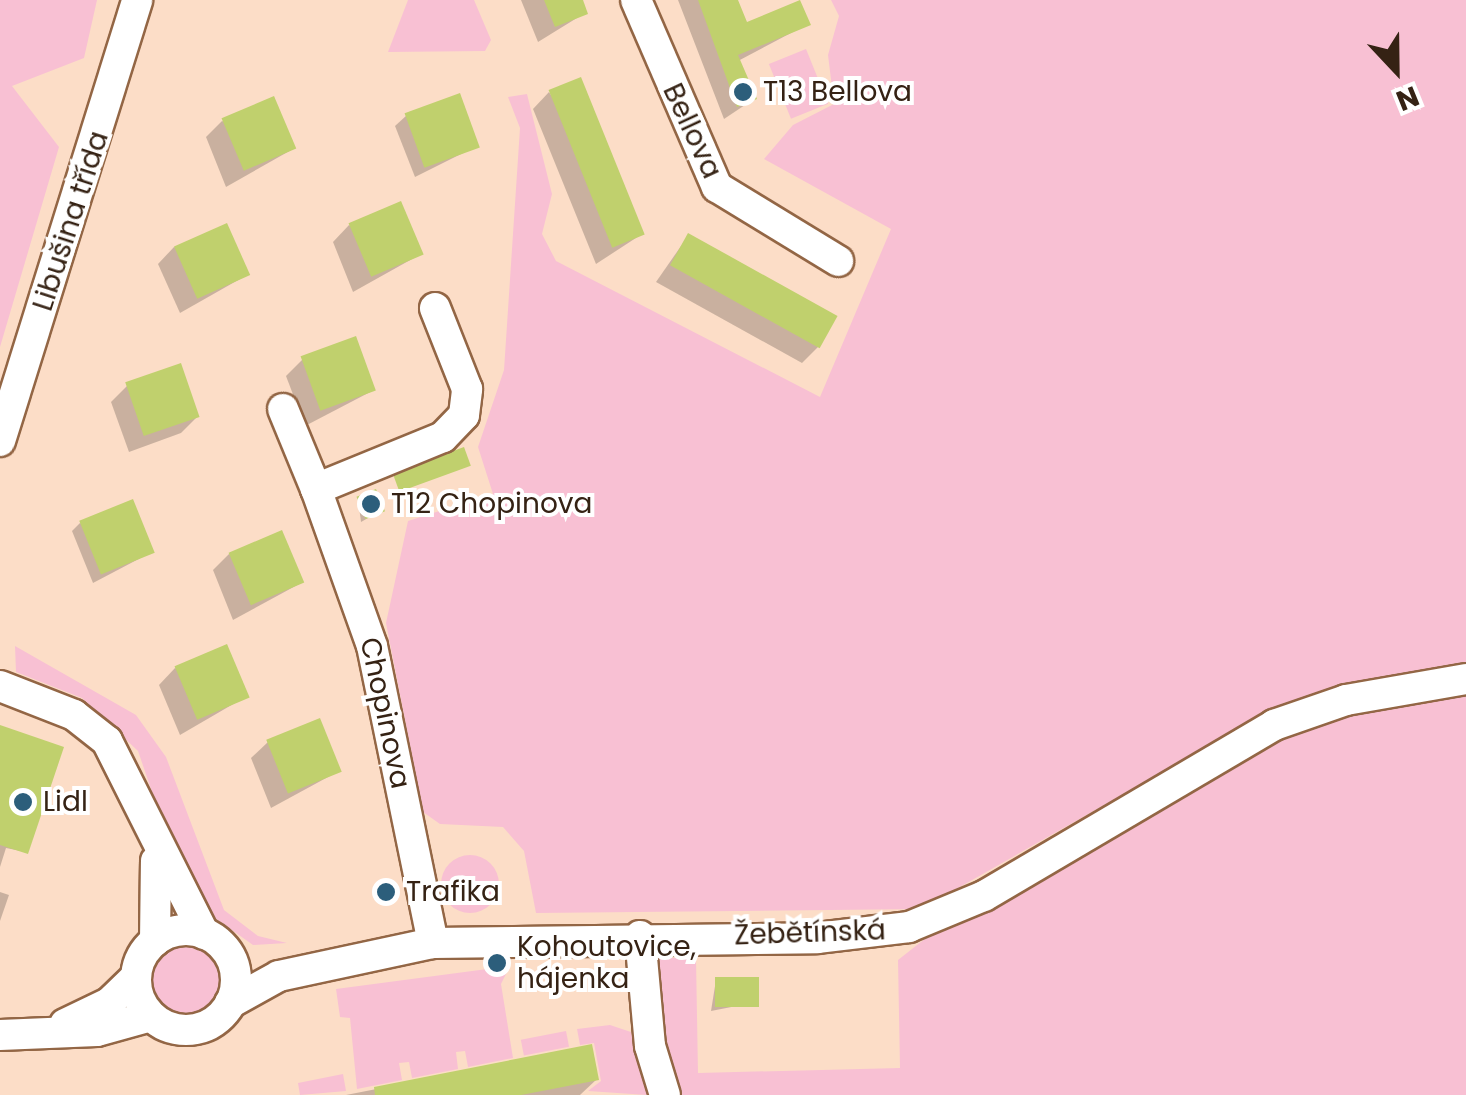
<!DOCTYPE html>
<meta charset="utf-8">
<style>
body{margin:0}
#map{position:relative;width:1466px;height:1095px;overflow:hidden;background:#fcddc7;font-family:Poppins,sans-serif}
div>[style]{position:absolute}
.green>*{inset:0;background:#f8c0d3;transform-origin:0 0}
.round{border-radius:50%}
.shadow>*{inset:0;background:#0003}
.building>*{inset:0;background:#c0d06d;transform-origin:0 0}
.roads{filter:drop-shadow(2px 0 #936645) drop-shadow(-2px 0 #936645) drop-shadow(0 2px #936645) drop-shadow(0 -2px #936645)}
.minor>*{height:30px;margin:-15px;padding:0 15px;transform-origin:15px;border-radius:15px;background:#fff}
.minor>.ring{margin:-15px;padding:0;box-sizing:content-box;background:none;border:30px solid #fff;border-radius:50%}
.dots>*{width:28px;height:28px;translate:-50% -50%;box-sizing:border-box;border:5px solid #fff;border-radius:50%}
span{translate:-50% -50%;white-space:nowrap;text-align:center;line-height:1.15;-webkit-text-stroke:8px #fff;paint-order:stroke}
.poi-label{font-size:28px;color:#352214}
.left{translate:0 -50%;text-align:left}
.street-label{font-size:28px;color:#352214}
.north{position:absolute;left:1346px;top:20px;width:100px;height:100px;-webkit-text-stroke:8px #fff;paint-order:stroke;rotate:158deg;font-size:28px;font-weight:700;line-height:40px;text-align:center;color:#352214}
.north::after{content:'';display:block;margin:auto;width:35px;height:45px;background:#352214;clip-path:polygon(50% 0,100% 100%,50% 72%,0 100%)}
</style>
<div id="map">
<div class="green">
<div style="clip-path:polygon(0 0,97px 0,84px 58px,12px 86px,59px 147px,0 347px)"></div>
<div style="clip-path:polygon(408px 0,474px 0,491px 40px,485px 51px,388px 52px)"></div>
<div style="clip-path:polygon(831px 0,1466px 0,1466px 665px,1342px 687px,1268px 712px,921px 909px,536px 913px,524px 851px,503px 827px,440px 824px,423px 812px,386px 623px,408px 521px,493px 494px,478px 447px,504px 370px,520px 128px,508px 97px,527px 94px,552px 194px,542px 234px,556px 261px,820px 397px,891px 229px,764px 159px,793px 125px,834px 104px,828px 55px,839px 16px)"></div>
<div style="left:806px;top:49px;width:59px;height:40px;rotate:68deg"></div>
<div style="clip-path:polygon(15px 646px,136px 715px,166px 757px,224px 910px,258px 936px,287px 943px,253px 945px,212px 916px,176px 862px,138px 751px,82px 698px,16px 672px)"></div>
<div style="clip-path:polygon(1466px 693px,1466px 1095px,679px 1095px,667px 1073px,656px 958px,696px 958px,698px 1073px,900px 1068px,898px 960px,926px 938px,1279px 738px,1349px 714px)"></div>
<div class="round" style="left:441px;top:855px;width:58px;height:58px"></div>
<div class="round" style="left:152px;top:946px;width:68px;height:68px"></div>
<div style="clip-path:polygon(510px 966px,501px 984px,513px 1058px,468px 1067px,465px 1051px,456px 1052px,458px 1069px,412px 1078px,409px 1062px,399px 1063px,402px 1080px,357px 1089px,350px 1018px,340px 1017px,336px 989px)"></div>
<div style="clip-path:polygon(610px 1025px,631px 1032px,647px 1095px,588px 1091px,601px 1081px,594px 1043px,580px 1045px,577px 1029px)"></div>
<div style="left:566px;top:1031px;width:16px;height:46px;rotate:79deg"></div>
<div style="clip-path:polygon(343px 1074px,346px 1091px,300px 1095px,298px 1083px)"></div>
</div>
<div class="shadow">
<div style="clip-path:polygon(521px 0,580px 0,585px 13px,538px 42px)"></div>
<div style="clip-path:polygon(678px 0,735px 0,746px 25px,808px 24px,738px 61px,754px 99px,724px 119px)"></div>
<div style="clip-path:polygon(549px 92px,642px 234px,596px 264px,533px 109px)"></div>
<div style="clip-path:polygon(407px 115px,477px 146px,415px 177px,395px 126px)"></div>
<div style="clip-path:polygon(222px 121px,293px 149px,226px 187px,206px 137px)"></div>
<div style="clip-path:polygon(349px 225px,421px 254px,353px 292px,333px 242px)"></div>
<div style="clip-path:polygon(688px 236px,819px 346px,802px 363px,656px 282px)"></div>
<div style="clip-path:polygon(174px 247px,247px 275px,180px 313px,158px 264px)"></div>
<div style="clip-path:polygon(303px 359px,374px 390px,305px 426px,286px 376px)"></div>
<div style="clip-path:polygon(127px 386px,197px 417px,181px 433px,129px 452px,111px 402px)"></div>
<div style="clip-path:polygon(358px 499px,382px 510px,361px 522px)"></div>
<div style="clip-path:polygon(80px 523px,152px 552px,93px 583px,72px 531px)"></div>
<div style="clip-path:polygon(229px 554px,301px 583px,233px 620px,213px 570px)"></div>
<div style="clip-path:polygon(175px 668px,247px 696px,180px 735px,159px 685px)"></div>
<div style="clip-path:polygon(0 728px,26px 852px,6px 848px,0 867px)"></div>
<div style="clip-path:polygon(268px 742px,339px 771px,271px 808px,251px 758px)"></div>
<div style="clip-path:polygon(0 892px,9px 895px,0 921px)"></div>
<div style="clip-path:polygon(716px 980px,757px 1002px,711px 1011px)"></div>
<div style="clip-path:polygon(591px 1047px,597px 1079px,580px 1095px,346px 1095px)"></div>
</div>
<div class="building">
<div style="clip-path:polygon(544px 0,583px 0,588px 14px,555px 27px)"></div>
<div style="clip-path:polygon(698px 0,738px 0,747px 22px,800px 0,811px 25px,738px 55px,757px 99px,737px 107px)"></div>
<div style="left:581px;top:77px;width:170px;height:35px;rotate:68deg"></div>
<div style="left:460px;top:93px;width:58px;height:59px;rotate:70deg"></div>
<div style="left:274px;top:96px;width:57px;height:57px;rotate:67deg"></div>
<div style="left:401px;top:201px;width:58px;height:57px;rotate:67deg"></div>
<div style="left:227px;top:223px;width:57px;height:58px;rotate:66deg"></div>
<div style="left:688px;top:233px;width:171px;height:37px;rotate:29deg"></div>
<div style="left:356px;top:336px;width:58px;height:59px;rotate:70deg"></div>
<div style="left:181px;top:363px;width:57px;height:59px;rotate:71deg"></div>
<div style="left:464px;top:447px;width:20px;height:76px;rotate:70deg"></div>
<div style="left:376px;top:489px;width:24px;height:21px;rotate:68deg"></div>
<div style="left:133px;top:499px;width:58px;height:58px;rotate:68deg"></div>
<div style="left:282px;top:530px;width:57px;height:58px;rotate:67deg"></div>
<div style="left:227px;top:644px;width:58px;height:57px;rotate:67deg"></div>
<div style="left:320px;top:718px;width:58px;height:58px;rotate:68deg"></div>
<div style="clip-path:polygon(0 725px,64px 747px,28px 854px,0 845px)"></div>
<div style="left:715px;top:977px;width:44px;height:30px"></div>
<div style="clip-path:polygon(592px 1044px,599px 1080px,521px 1095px,375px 1095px,374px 1087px)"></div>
</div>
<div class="roads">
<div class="minor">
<div style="left:636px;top:0;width:204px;rotate:66.6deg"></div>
<div style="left:717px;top:187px;width:142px;rotate:31.4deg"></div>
<div style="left:283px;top:409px;width:87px;rotate:67.6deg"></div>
<div style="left:0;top:441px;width:462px;rotate:-72.7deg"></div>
<div style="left:0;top:686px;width:79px;rotate:21.4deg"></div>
<div style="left:74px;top:715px;width:42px;rotate:38.2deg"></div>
<div style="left:107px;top:741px;width:216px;rotate:63.3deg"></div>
<div class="ring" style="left:136px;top:930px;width:70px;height:70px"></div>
<div style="left:640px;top:936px;width:110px;rotate:84.8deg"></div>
<div style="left:650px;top:1046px;width:51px;rotate:73deg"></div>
<div style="left:155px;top:941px;width:80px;rotate:-89.3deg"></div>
<div style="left:433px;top:943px;width:303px;rotate:-101.6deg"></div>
<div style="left:372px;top:646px;width:167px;rotate:-109.6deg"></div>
<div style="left:316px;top:489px;width:137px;rotate:-22.3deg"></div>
<div style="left:443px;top:437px;width:30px;rotate:-46deg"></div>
<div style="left:464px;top:415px;width:26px;rotate:-83deg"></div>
<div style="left:467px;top:389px;width:87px;rotate:-111.6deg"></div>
<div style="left:230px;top:1003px;width:56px;rotate:-28.9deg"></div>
<div style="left:279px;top:976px;width:157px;rotate:-12.1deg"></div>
<div style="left:433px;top:943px;width:384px;rotate:-0.7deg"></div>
<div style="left:817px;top:938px;width:93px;rotate:-6.8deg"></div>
<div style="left:909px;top:927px;width:81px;rotate:-22.5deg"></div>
<div style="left:984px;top:896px;width:337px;rotate:-30.5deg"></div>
<div style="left:1274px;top:725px;width:76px;rotate:-19.1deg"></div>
<div style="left:1346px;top:700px;width:122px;rotate:-9.9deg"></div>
<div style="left:65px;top:1024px;width:49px;rotate:-25.5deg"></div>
<div style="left:109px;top:1003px;width:37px;rotate:-44deg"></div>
<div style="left:0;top:1035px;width:97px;rotate:-2.4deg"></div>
<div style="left:97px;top:1031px;width:56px;rotate:-15.5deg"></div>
</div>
</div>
<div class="dots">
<div style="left:743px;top:92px;background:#2c5e7b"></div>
<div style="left:371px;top:504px;background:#2c5e7b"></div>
<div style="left:23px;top:802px;background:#2c5e7b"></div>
<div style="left:386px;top:892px;background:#2c5e7b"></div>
<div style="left:497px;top:963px;background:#2c5e7b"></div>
</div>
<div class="poi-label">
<span class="left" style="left:763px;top:92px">T13 Bellova</span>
<span class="left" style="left:391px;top:504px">T12 Chopinova</span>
<span class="left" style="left:43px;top:802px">Lidl</span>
<span class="left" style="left:406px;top:892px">Trafika</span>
<span class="left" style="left:517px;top:963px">Kohoutovice,<br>hájenka</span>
</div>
<div class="street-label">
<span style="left:692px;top:131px;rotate:65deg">Bellova</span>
<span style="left:71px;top:221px;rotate:-72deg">Libušina třída</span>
<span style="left:385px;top:713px;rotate:78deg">Chopinova</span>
<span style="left:810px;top:933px;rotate:-2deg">Žebětínská</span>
</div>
<div class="north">N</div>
</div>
